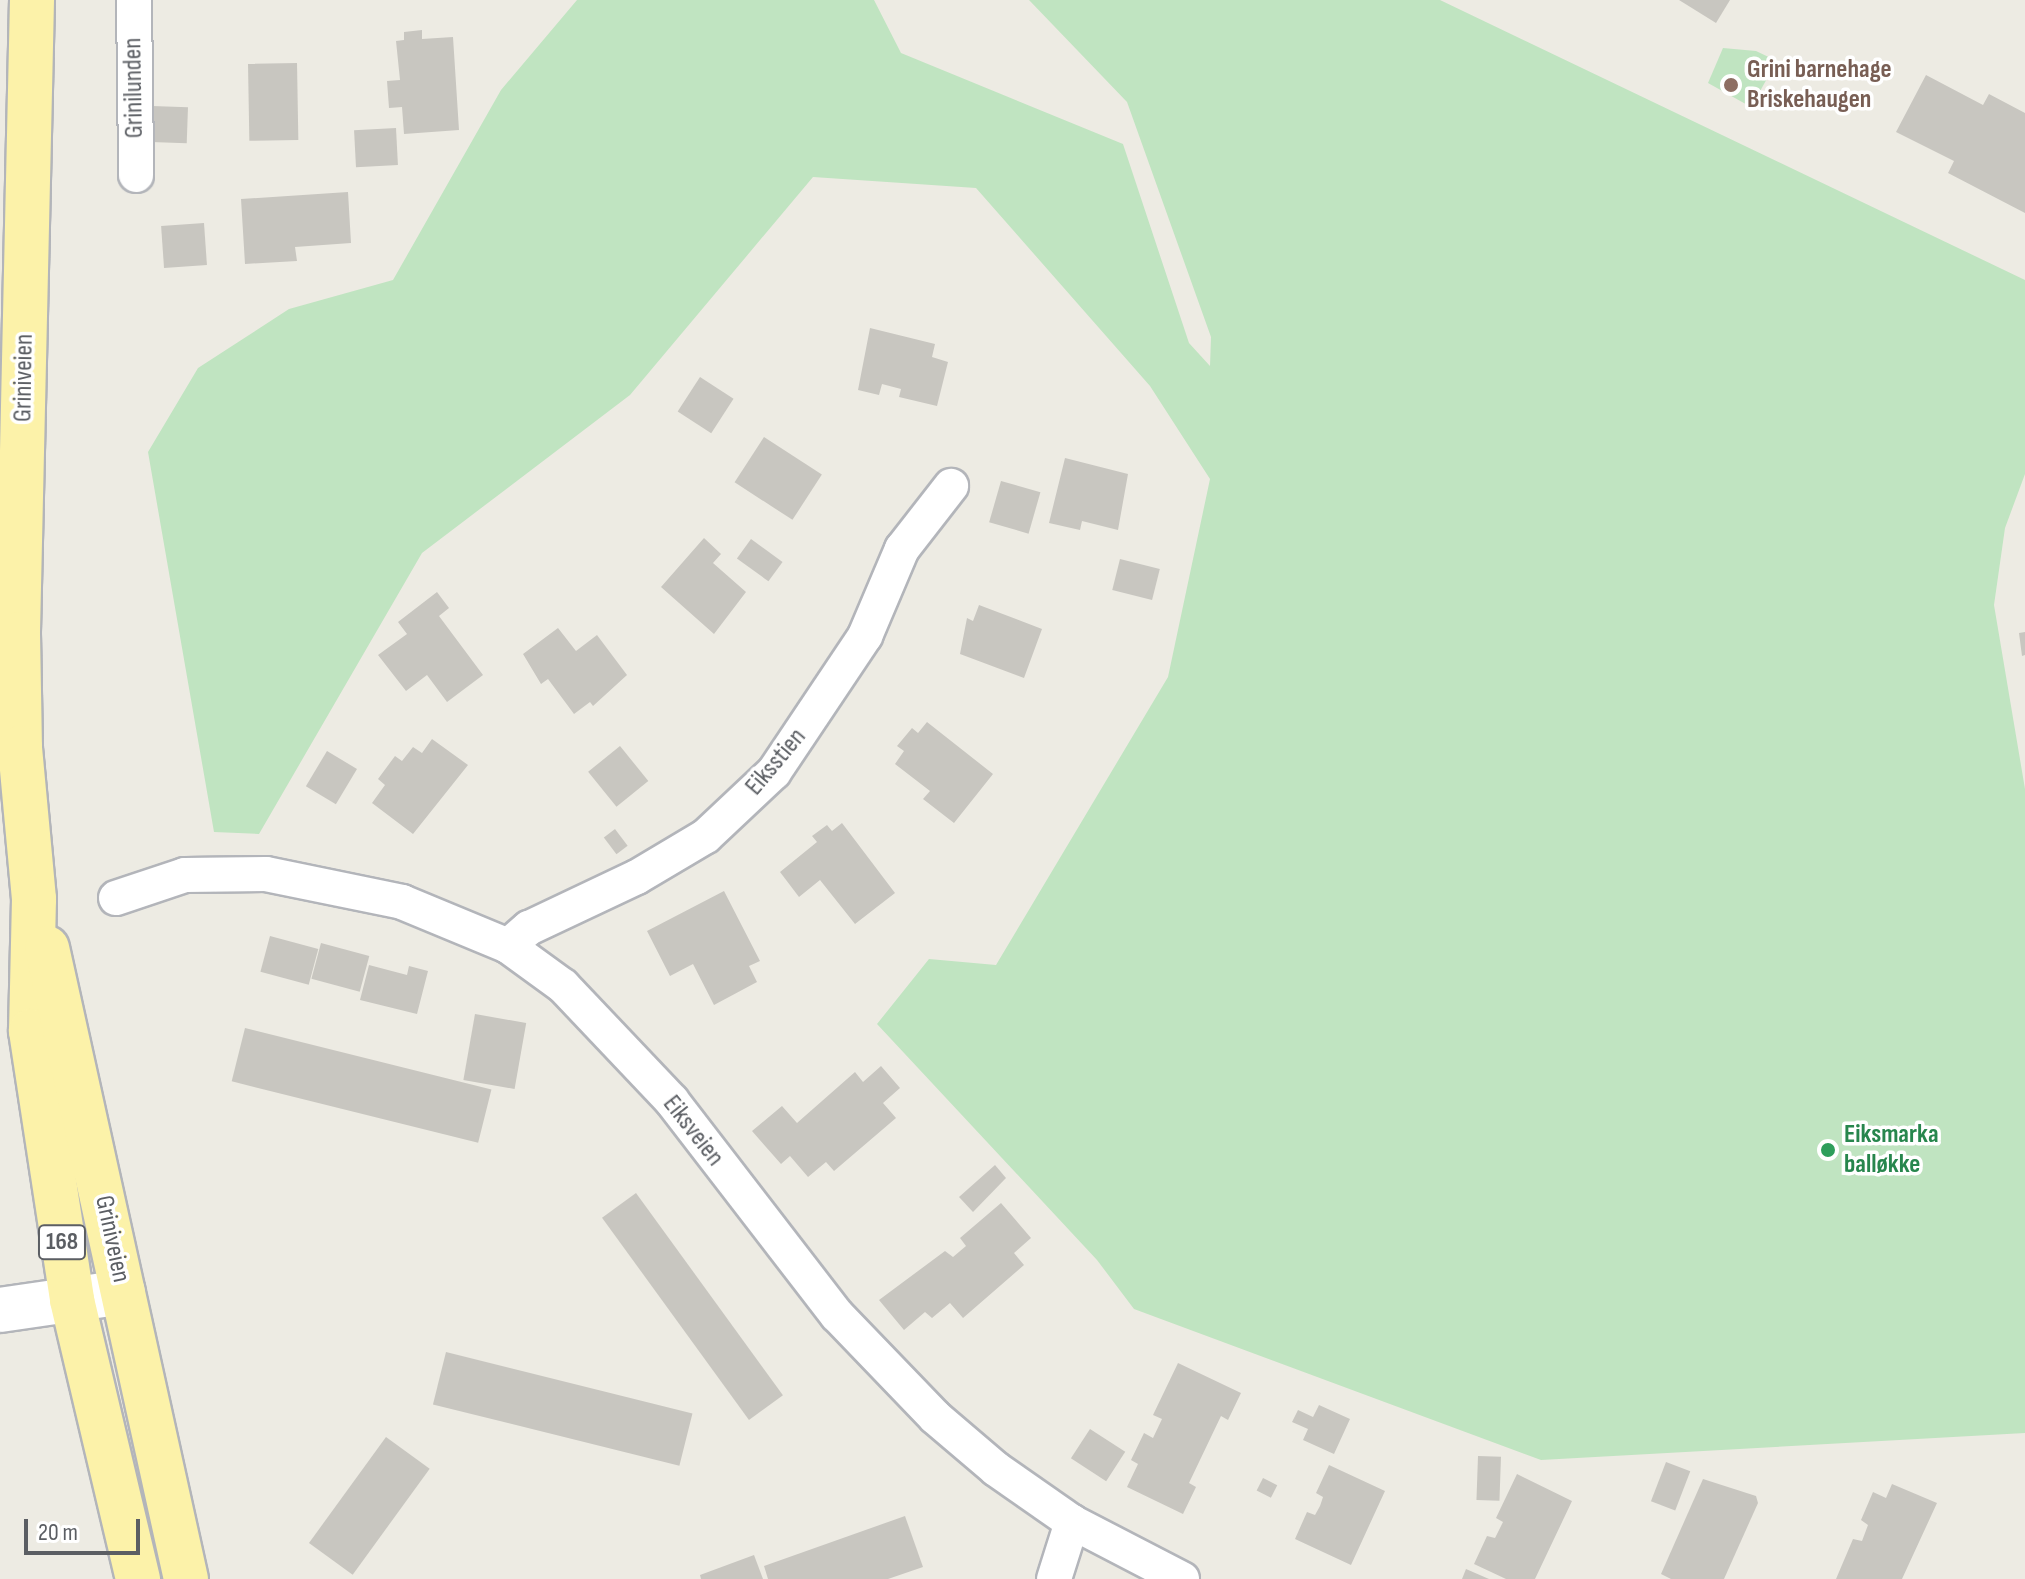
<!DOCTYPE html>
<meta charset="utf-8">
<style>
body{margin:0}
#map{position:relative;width:2025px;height:1579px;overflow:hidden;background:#edebe3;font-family:"Sofia Sans Condensed",sans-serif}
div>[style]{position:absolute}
.green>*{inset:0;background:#c0e4c1}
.building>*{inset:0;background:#c8c6c0;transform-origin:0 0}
.roads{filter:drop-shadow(2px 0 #b3b5ba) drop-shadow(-2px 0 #b3b5ba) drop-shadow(0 2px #b3b5ba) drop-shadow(0 -2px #b3b5ba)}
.minor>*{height:34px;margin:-17px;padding:0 17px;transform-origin:17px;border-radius:17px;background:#fff}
.tertiary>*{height:44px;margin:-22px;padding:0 22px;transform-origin:22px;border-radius:22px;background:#fff}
.primary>*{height:44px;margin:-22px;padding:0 22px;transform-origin:22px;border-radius:22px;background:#fcf2a9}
.dots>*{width:22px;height:22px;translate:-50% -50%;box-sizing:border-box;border:4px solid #fff;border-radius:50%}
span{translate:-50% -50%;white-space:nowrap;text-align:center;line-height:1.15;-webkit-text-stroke:7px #fff;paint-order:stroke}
.shield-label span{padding:2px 6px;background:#fff;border:2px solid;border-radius:6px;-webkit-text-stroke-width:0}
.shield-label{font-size:24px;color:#5b5e63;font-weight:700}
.education-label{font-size:26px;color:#785e54;font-weight:700}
.left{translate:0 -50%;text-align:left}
.street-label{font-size:26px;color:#5b5e63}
.leisure-label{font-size:26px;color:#27864d;font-weight:700}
.scale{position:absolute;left:24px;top:1519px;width:116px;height:36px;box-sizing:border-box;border:4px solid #5b5e63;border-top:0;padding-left:10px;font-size:24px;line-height:28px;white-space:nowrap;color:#5b5e63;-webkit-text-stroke:6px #fff;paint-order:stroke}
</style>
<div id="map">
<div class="green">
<div style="clip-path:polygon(577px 0,874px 0,901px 53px,1123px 144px,1189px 343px,1210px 366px,1211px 337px,1127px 102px,1029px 0,1440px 0,2025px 280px,2025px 474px,2005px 528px,1994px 605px,2025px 789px,2025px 1433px,1541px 1460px,1134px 1309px,1097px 1260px,877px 1024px,929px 959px,996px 965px,1168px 677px,1210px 479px,1150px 386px,976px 188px,813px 177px,630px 395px,422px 553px,259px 834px,214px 832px,148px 452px,198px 368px,289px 309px,393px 280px,501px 90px)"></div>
<div style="clip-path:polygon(1723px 48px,1756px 51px,1777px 61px,1751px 107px,1708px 83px)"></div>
</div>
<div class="building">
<div style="clip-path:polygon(1679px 0,1730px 0,1716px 23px)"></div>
<div style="clip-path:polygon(422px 30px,422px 39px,453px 37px,459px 130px,404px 134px,402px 107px,389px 108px,387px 81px,400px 80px,396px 41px,404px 40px,404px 32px)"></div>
<div style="left:297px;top:63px;width:77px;height:49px;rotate:89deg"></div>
<div style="clip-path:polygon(1926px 75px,1983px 105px,1989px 94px,2025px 113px,2025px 213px,1948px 173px,1954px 161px,1896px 132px)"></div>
<div style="left:152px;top:106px;width:36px;height:36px;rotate:2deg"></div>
<div style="left:396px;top:128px;width:37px;height:42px;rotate:87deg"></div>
<div style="clip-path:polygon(348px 192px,351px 243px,295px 247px,297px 261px,245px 264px,241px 199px)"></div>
<div style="left:204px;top:223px;width:42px;height:43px;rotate:86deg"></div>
<div style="clip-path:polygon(870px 328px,935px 344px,932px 357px,948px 362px,937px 406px,899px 397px,901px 389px,882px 384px,879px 395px,858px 390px)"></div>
<div style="left:700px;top:377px;width:40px;height:41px;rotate:33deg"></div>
<div style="left:764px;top:437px;width:69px;height:54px;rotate:33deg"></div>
<div style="clip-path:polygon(1065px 458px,1128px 474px,1118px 530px,1082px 521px,1080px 530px,1049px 523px)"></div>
<div style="left:1001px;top:481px;width:41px;height:43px;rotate:16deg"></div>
<div style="clip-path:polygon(704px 538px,721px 554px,713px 563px,746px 592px,714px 634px,661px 587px)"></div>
<div style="left:751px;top:539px;width:39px;height:24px;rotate:36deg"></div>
<div style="left:1120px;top:559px;width:41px;height:32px;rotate:14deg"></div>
<div style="clip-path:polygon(437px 592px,449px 608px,439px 616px,483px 675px,447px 702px,427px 675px,406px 691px,378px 655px,407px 634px,398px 622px)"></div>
<div style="clip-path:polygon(979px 605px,1042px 629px,1024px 678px,960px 654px,967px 618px,973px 621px)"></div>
<div style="clip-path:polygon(558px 628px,576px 651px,597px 635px,627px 675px,593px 706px,590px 702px,574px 714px,548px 679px,541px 684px,523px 654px)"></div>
<div style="clip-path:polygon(2025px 632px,2025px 655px,2022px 656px,2019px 633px)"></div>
<div style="clip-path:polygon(927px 722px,993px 774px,954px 823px,923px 799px,930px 791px,895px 764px,904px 751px,897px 746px,912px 728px,918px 733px)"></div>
<div style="clip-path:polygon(432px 739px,468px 765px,413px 834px,372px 803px,385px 785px,378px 779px,395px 756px,402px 761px,413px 747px,422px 753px)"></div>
<div style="left:620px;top:746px;width:45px;height:41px;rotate:51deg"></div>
<div style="left:327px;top:751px;width:35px;height:41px;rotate:31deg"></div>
<div style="clip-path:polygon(842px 823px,895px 893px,855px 924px,820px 880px,799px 897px,780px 872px,817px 842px,812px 836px,827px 825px,832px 831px)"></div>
<div style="left:615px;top:829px;width:21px;height:14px;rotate:53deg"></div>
<div style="clip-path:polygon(724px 891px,760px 961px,749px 966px,757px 982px,714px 1005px,693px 964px,670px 976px,647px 931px)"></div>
<div style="left:270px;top:936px;width:50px;height:37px;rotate:15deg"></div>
<div style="left:321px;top:943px;width:50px;height:37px;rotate:15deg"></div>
<div style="clip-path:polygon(369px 965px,407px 975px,409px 966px,428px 971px,417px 1014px,360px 1000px)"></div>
<div style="left:475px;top:1014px;width:52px;height:67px;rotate:10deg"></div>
<div style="left:245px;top:1028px;width:254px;height:55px;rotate:14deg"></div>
<div style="clip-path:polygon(881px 1066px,900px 1088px,883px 1103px,896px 1118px,834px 1171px,826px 1162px,808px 1177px,790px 1156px,781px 1164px,752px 1131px,782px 1106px,797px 1123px,855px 1072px,863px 1082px)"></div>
<div style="clip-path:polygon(995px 1165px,1006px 1178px,973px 1212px,959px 1197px)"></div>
<div style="left:636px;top:1193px;width:250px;height:42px;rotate:54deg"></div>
<div style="clip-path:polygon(1001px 1203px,1031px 1238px,1014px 1253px,1024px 1265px,963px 1318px,950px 1303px,932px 1318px,925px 1312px,904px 1330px,879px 1300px,945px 1251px,953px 1257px,966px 1246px,960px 1238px)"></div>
<div style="left:446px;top:1352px;width:254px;height:54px;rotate:14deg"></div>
<div style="clip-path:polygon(1178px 1363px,1241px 1393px,1228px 1420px,1221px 1416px,1189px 1483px,1196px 1487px,1183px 1514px,1127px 1487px,1138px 1464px,1131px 1460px,1144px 1433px,1153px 1438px,1162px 1419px,1153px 1415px)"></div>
<div style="clip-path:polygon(1319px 1405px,1350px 1419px,1334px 1454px,1303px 1440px,1308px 1429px,1292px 1422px,1298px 1410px,1313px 1417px)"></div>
<div style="left:1090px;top:1429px;width:42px;height:35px;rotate:33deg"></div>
<div style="left:386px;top:1437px;width:54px;height:131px;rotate:36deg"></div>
<div style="left:1478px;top:1456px;width:23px;height:44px;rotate:2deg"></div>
<div style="left:1666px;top:1462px;width:26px;height:42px;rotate:21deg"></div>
<div style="clip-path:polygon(1329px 1465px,1385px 1491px,1351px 1565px,1295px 1539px,1307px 1512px,1315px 1515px,1320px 1506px,1323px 1497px,1316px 1493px)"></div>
<div style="clip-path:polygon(1517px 1474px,1572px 1501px,1535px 1579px,1506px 1579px,1474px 1564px,1487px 1536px,1495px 1538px,1503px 1522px,1496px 1518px)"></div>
<div style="left:1263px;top:1478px;width:16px;height:14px;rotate:27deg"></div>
<div style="clip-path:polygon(1703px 1479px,1756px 1496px,1758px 1503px,1724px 1579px,1671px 1579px,1661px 1574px)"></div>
<div style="clip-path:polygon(1892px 1484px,1937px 1503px,1902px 1579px,1836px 1579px,1853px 1539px,1862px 1541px,1868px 1525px,1861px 1520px,1873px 1492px,1886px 1498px)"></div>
<div style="clip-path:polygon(905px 1516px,923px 1567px,888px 1579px,768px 1579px,764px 1566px)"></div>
<div style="clip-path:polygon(754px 1555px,763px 1579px,701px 1579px,700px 1575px)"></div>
<div style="clip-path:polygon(1466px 1569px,1489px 1579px,1462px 1579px)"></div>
</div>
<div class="roads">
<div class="minor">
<div style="left:134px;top:0;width:175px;rotate:89.3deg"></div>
<div style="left:116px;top:898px;width:73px;rotate:-18.4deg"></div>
<div style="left:185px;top:875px;width:81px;rotate:-0.7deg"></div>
<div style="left:266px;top:874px;width:139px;rotate:11.6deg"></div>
<div style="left:402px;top:902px;width:115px;rotate:22.5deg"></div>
<div style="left:508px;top:946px;width:68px;rotate:36deg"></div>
<div style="left:563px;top:986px;width:158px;rotate:46.5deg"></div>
<div style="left:672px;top:1101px;width:270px;rotate:52.4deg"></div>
<div style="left:837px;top:1315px;width:141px;rotate:46.1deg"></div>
<div style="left:935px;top:1417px;width:80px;rotate:40.4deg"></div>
<div style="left:996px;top:1469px;width:93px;rotate:34.9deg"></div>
<div style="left:1072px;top:1522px;width:124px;rotate:27.4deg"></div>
<div style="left:508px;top:946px;width:28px;rotate:-41deg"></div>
<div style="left:529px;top:928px;width:119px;rotate:-25.3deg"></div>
<div style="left:637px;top:877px;width:80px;rotate:-30.7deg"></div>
<div style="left:706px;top:836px;width:93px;rotate:-43.3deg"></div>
<div style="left:774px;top:772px;width:164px;rotate:-56.2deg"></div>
<div style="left:865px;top:636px;width:95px;rotate:-67deg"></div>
<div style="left:902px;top:549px;width:80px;rotate:-52.1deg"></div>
<div style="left:1054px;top:1579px;width:60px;rotate:-72.5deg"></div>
</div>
<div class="tertiary">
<div style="left:0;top:1310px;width:124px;rotate:-8.3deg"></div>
</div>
<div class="primary">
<div style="left:32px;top:0;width:634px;rotate:91.27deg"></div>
<div style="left:18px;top:634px;width:114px;rotate:89deg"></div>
<div style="left:20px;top:748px;width:152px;rotate:84.7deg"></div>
<div style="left:34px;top:899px;width:132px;rotate:91.3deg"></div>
<div style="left:31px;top:1031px;width:272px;rotate:81.3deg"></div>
<div style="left:72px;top:1300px;width:287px;rotate:76.7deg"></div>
<div style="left:47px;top:948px;width:646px;rotate:77.58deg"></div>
</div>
</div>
<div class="dots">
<div style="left:1731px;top:85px;background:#8d6e63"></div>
<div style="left:1828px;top:1150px;background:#2e9e5b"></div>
</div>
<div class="shield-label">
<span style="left:62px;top:1242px">168</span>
</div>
<div class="education-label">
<span class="left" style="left:1747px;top:85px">Grini barnehage<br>Briskehaugen</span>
</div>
<div class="street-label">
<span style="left:134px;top:88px;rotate:-91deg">Grinilunden</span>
<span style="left:24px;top:378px;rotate:-89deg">Griniveien</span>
<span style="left:776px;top:762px;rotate:-50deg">Eiksstien</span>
<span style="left:693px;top:1131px;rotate:52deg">Eiksveien</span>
<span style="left:112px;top:1239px;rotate:78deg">Griniveien</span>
</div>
<div class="leisure-label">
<span class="left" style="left:1844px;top:1150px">Eiksmarka<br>balløkke</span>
</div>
<div class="scale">20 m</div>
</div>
